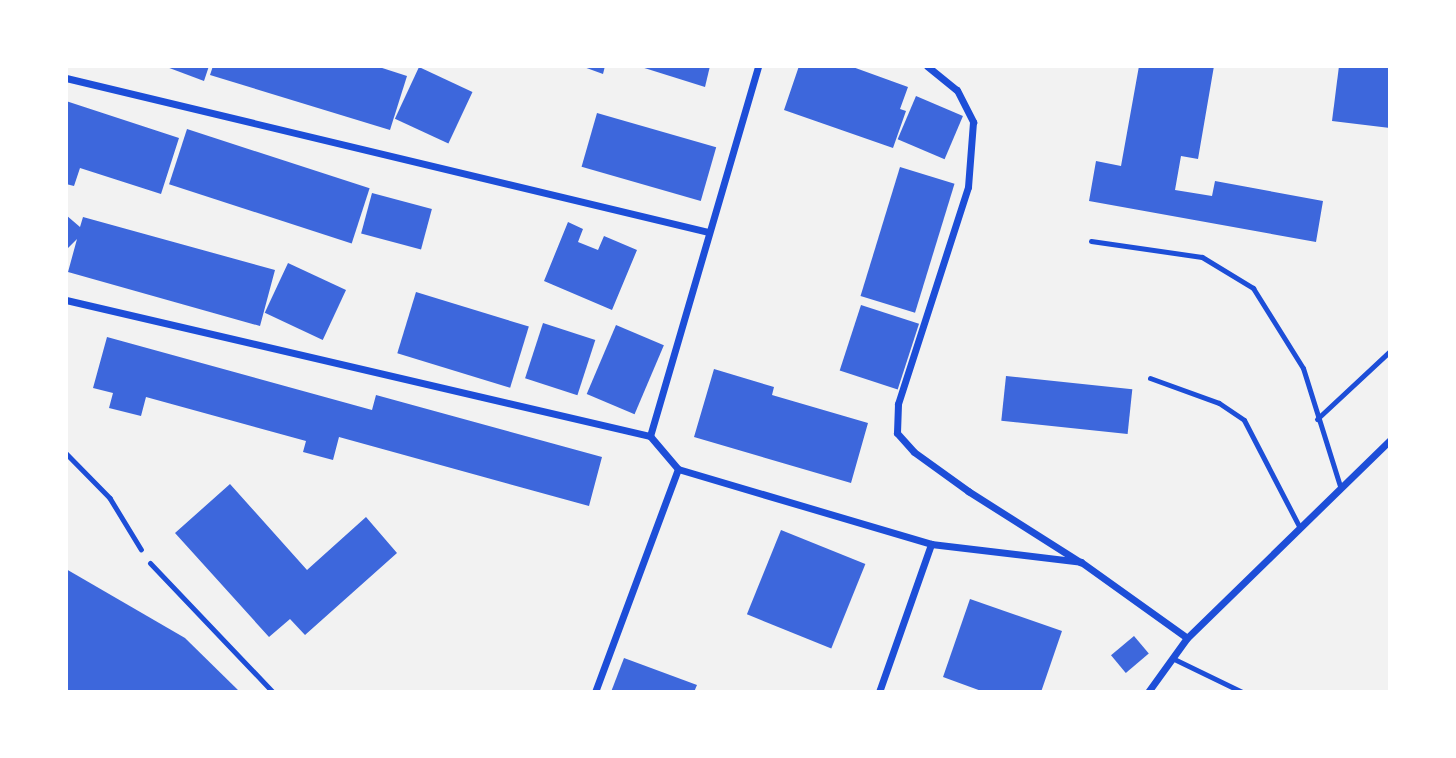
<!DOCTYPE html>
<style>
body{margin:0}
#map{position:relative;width:1456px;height:758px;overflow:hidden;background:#f2f2f2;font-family:"Source Sans 3",sans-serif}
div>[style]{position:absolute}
.building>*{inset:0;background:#3d67dc;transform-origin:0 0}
.path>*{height:4.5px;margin:-2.25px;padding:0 2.25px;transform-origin:2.25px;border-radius:2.25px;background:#1d4ed8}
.service>*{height:5px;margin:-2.5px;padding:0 2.5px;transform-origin:2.5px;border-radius:2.5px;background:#1d4ed8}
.minor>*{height:7px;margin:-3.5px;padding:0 3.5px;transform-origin:3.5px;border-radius:3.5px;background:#1d4ed8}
span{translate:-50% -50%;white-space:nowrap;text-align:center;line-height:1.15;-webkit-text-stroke:7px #fff;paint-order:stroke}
.frame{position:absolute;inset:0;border:68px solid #fff;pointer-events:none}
</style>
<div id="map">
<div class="building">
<div style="clip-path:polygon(164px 66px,209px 66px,204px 81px)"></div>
<div style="clip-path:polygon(213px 66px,376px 66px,407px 76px,390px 130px,210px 75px)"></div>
<div style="clip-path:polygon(581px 66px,605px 66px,603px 74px)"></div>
<div style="clip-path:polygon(638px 66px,710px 66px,705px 87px)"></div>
<div style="clip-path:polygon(799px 66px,850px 66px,908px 87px,900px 109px,906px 111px,893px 148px,784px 110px)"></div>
<div style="clip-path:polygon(1139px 66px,1214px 66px,1198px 159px,1181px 156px,1175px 190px,1212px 196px,1215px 181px,1323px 201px,1316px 242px,1089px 201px,1096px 161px,1121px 166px)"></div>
<div style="clip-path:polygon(1339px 66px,1390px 66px,1390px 128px,1332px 121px)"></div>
<div style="left:419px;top:67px;width:59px;height:57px;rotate:25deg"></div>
<div style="left:916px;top:96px;width:51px;height:47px;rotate:23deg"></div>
<div style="clip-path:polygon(66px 101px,179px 138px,161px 194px,80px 168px,74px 186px,66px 184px)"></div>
<div style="left:597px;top:113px;width:124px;height:56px;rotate:16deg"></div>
<div style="left:187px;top:129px;width:192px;height:58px;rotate:18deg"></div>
<div style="left:900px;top:167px;width:57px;height:135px;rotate:17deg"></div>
<div style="left:372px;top:193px;width:62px;height:42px;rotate:15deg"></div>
<div style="clip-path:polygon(66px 215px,80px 227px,83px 217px,275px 270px,260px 326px,68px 272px,77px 239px,66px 250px)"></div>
<div style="clip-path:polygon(568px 222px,583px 229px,578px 242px,598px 250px,604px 236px,637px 250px,612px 310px,544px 281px)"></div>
<div style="left:288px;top:263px;width:64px;height:55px;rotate:25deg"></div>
<div style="left:416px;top:292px;width:118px;height:64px;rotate:17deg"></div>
<div style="left:861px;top:305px;width:61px;height:69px;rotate:18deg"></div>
<div style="left:543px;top:323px;width:55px;height:58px;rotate:18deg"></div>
<div style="left:616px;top:325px;width:52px;height:75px;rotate:23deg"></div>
<div style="clip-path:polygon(107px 337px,372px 410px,376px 395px,602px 457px,589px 506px,339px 437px,333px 460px,303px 452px,306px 441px,146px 397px,141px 416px,109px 408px,113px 393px,93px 388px)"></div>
<div style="clip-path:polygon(714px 369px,774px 387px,772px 395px,868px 423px,851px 483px,694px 437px)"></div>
<div style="left:1006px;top:376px;width:127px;height:45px;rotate:6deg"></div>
<div style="clip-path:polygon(230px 484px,307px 570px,366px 517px,397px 553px,305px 635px,290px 619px,269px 637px,175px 533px)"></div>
<div style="left:781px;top:530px;width:91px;height:91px;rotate:22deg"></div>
<div style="clip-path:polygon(66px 569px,185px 638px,240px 692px,66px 692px)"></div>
<div style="clip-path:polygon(970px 599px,1062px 631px,1041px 692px,984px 692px,943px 677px)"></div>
<div style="left:1134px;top:636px;width:23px;height:30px;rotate:50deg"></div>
<div style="clip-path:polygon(624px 658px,697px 685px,694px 692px,611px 692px)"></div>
</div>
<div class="path">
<div style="left:66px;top:453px;width:63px;rotate:45.6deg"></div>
<div style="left:110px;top:498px;width:60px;rotate:58.7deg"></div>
</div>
<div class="service">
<div style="left:1091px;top:241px;width:112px;rotate:8.2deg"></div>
<div style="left:1202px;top:257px;width:60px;rotate:31.3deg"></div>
<div style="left:1253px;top:288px;width:94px;rotate:58deg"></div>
<div style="left:1303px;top:368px;width:124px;rotate:72.6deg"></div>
<div style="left:1150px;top:378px;width:73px;rotate:19.9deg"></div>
<div style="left:1219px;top:403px;width:30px;rotate:34deg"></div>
<div style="left:1244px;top:420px;width:119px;rotate:62.6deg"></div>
<div style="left:1317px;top:419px;width:100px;rotate:-43deg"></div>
<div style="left:150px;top:563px;width:178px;rotate:46.4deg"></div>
<div style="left:1172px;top:658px;width:78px;rotate:25.9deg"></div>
</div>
<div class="minor">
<div style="left:927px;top:66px;width:38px;rotate:39deg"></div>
<div style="left:957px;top:90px;width:36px;rotate:63deg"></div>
<div style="left:973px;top:122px;width:65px;rotate:94.4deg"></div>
<div style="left:968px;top:187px;width:228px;rotate:107.9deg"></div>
<div style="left:898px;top:404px;width:29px;rotate:92deg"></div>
<div style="left:897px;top:433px;width:25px;rotate:48deg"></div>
<div style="left:914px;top:452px;width:67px;rotate:35.8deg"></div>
<div style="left:968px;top:491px;width:133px;rotate:32.4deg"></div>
<div style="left:66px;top:78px;width:660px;rotate:13.49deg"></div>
<div style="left:66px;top:300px;width:600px;rotate:13.11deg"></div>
<div style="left:650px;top:436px;width:43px;rotate:49.7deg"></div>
<div style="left:678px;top:469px;width:264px;rotate:16.5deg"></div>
<div style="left:931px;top:544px;width:151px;rotate:6.8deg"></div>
<div style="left:1081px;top:562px;width:130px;rotate:35.6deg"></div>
<div style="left:650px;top:436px;width:385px;rotate:-73.7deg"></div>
<div style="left:595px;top:692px;width:238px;rotate:-69.6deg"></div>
<div style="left:879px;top:692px;width:157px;rotate:-70.6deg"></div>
<div style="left:1148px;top:692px;width:67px;rotate:-54.2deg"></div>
<div style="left:1187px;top:638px;width:284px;rotate:-44.3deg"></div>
</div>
<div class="frame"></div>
</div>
